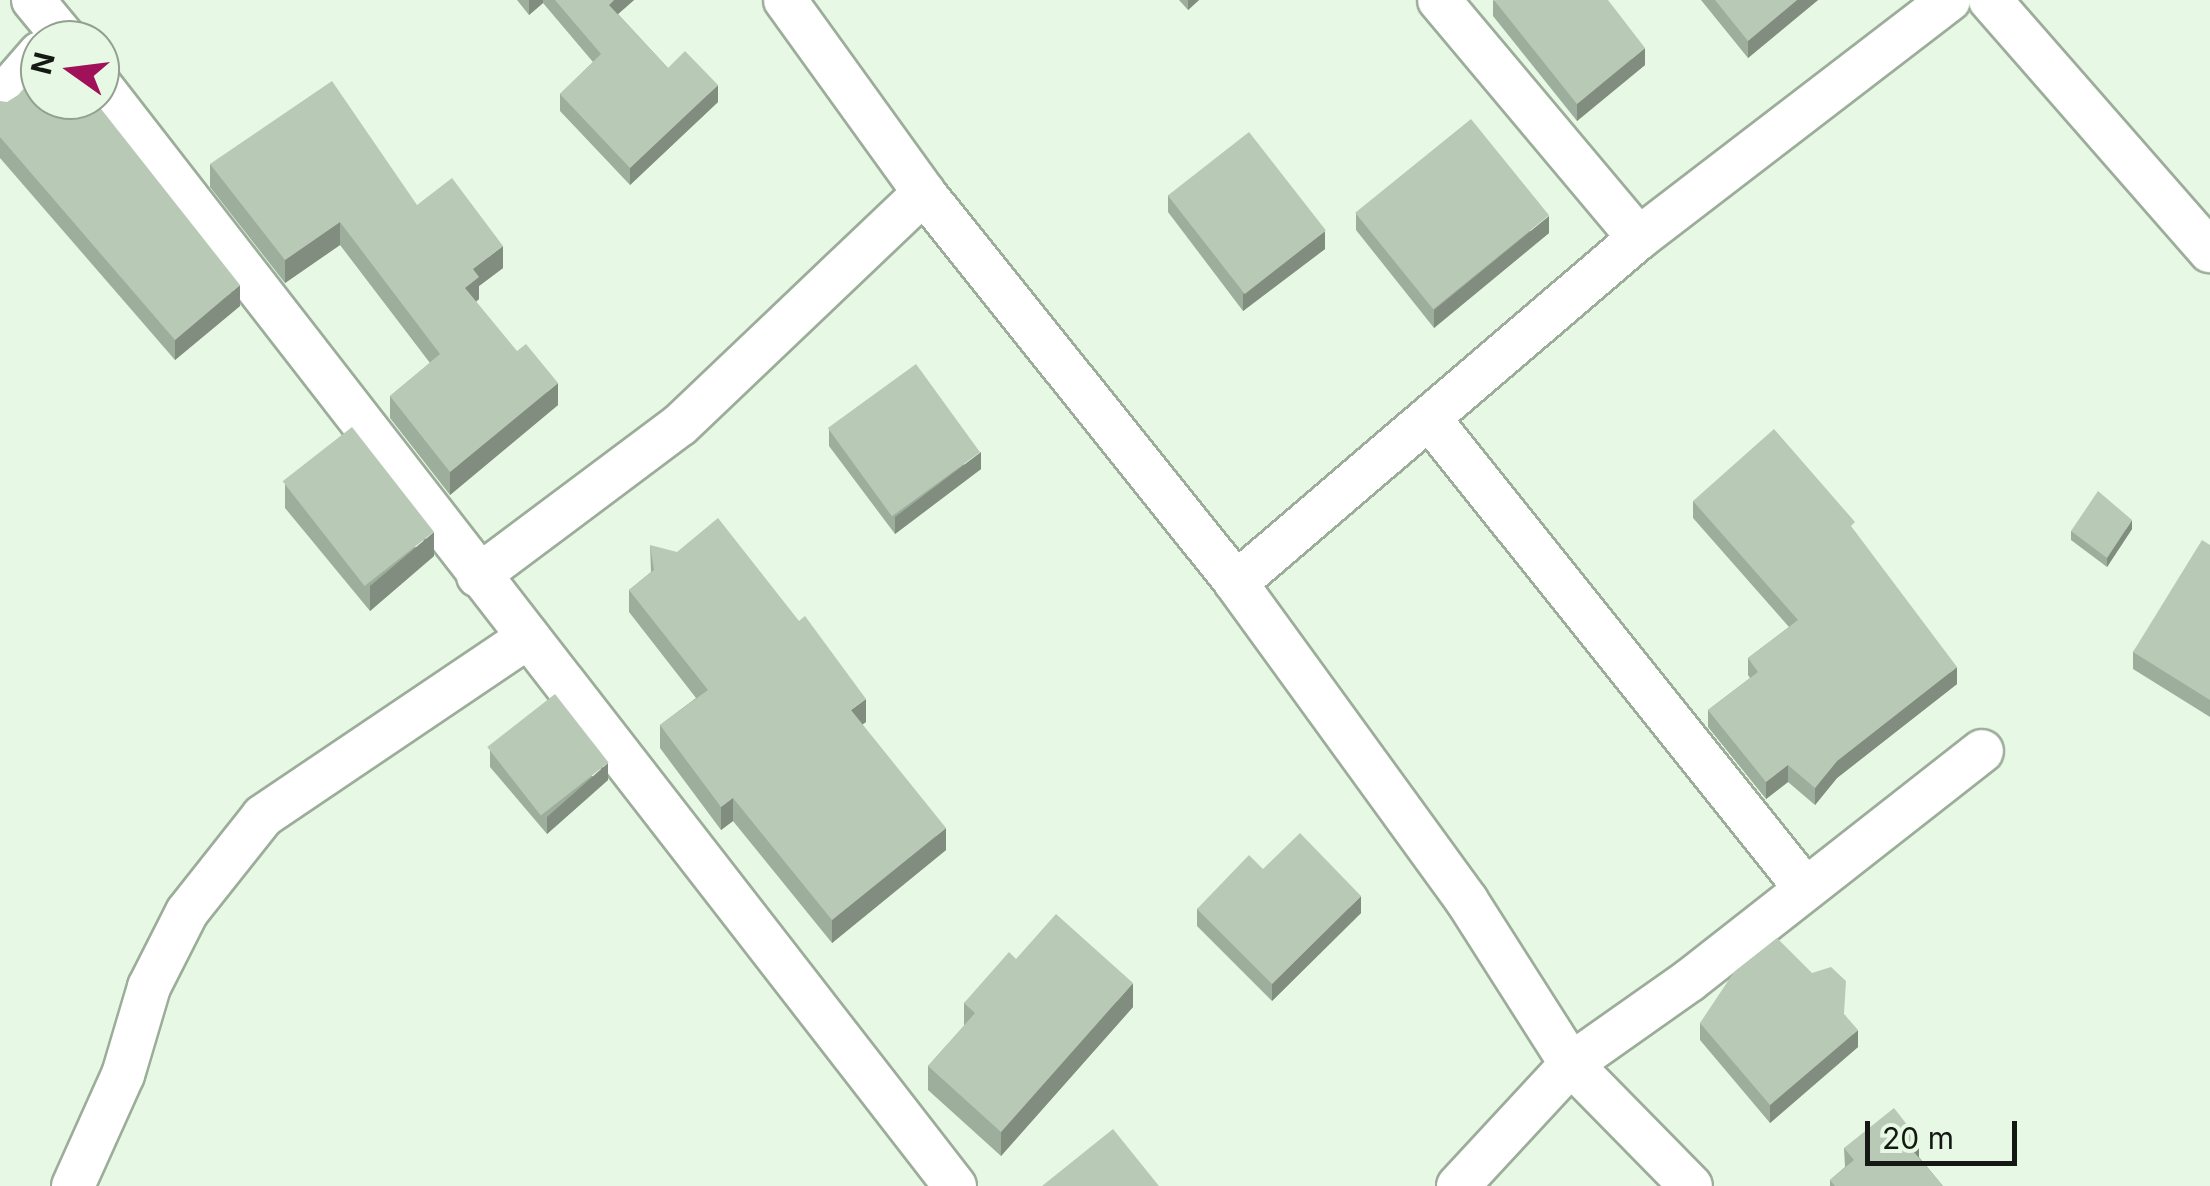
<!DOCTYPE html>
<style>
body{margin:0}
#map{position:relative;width:2210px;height:1186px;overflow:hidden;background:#e7f9e5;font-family:Inter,sans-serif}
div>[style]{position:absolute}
.roads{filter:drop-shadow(2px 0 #9cad9a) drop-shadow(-2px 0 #9cad9a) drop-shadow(0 2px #9cad9a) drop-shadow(0 -2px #9cad9a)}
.minor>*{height:42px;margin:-21px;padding:0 21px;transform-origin:21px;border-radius:21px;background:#fff}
.wall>*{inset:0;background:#9eae9d}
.shaded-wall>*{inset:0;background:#818d7f}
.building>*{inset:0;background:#b8cab6;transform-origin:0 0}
span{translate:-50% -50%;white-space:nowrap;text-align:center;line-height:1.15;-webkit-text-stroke:8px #e7f9e5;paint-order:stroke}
.north{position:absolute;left:20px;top:20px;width:100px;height:100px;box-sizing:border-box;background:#e7f9e5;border:2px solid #93a091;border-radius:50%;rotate:284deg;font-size:28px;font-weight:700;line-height:40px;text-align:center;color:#141a13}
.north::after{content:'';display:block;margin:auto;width:35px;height:45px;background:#a0115a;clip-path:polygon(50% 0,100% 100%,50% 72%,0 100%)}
.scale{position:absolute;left:1865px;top:1121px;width:152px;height:45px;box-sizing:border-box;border:5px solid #141a13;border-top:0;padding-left:12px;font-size:30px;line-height:35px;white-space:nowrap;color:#141a13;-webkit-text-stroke:8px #e7f9e5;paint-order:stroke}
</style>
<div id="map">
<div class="roads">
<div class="minor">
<div style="left:33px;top:0;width:52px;rotate:50.5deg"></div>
<div style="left:785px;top:0;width:238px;rotate:54.2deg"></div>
<div style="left:924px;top:193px;width:499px;rotate:51.3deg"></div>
<div style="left:1236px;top:583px;width:393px;rotate:54deg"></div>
<div style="left:1467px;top:901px;width:193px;rotate:57.5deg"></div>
<div style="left:1571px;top:1064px;width:171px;rotate:45.5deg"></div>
<div style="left:1439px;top:0;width:311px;rotate:50deg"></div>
<div style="left:1990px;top:0;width:334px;rotate:48.8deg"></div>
<div style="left:100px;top:85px;width:1394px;rotate:52.17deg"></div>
<div style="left:0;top:99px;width:61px;rotate:-49deg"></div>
<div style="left:1429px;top:418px;width:602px;rotate:51.34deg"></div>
<div style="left:478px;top:576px;width:252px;rotate:-36.8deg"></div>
<div style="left:680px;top:425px;width:337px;rotate:-43.6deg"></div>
<div style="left:1236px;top:583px;width:531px;rotate:-40.57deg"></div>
<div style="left:1639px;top:238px;width:391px;rotate:-37.5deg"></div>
<div style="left:73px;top:1186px;width:122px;rotate:-65.8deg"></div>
<div style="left:123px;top:1075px;width:92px;rotate:-73.5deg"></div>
<div style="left:149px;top:987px;width:84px;rotate:-63.1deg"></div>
<div style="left:187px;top:912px;width:122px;rotate:-51.6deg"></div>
<div style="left:263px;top:816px;width:320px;rotate:-34deg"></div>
<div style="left:1458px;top:1186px;width:166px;rotate:-47.2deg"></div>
<div style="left:1571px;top:1064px;width:146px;rotate:-35.2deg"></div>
<div style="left:1690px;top:980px;width:371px;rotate:-38.1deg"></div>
</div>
</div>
<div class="wall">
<div style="clip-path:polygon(517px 0,634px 0,618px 14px,668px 68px,718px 102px,630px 185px,560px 111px,560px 94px,593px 62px,543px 3px,529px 15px)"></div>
<div style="clip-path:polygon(1179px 0,1199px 0,1188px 10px)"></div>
<div style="clip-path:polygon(1493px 0,1645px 65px,1577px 121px,1493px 16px)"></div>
<div style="clip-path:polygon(1701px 0,1818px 0,1748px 58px)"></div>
<div style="clip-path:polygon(0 101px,240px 306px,175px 360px,0 158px)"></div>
<div style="clip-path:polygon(210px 164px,417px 205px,503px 268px,479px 286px,479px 299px,476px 302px,558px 405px,450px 495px,390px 418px,390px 396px,430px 363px,340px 245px,285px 283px,210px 187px)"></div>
<div style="clip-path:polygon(1168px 195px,1325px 249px,1243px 311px,1168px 212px)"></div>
<div style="clip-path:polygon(1356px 213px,1549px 233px,1434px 328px,1356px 230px)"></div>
<div style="clip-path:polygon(829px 429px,981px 469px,895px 534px,829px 446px)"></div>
<div style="clip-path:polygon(285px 484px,434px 556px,370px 611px,285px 508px)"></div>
<div style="clip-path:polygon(1693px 501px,1855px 532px,1957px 684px,1837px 778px,1815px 805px,1788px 782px,1766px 799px,1708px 727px,1708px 710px,1750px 678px,1748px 675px,1748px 658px,1789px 627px,1693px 518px)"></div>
<div style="clip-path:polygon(2132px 529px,2107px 567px,2071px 540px,2071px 531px)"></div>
<div style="clip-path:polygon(650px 545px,866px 722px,862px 724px,946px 850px,832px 943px,733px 821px,721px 830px,660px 748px,660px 725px,696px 698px,629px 612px,629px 590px,651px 572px)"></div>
<div style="clip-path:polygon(2210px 545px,2210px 717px,2133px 669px,2133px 652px)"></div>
<div style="clip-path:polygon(490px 750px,608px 780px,547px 834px,490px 767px)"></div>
<div style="clip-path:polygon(1263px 869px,1361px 913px,1272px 1001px,1197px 926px,1197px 909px)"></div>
<div style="clip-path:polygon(1016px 959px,1133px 1007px,1001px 1156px,928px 1090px,928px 1066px,964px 1026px,964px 1003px)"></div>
<div style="clip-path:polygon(1845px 1015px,1858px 1047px,1770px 1123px,1700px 1040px,1700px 1023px)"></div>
<div style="clip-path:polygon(1844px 1148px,1919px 1157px,1943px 1186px,1830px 1186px,1830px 1180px,1845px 1167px)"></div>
</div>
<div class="shaded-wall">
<div style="clip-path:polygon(529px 0,543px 0,543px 3px,529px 15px)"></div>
<div style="clip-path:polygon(614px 0,634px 0,609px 22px,609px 5px)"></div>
<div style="clip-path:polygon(1188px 0,1199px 0,1188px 10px)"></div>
<div style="clip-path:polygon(1797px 0,1818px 0,1748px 58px,1748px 41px)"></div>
<div style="clip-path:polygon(1645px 48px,1645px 65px,1577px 121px,1577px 104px)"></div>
<div style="clip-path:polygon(718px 85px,718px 102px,630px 185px,630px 168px)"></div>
<div style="clip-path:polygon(1549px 216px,1549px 233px,1434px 328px,1434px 310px)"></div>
<div style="clip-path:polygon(340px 222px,340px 245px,285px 283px,285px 260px)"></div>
<div style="clip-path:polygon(1325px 231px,1325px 249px,1243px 311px,1243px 294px)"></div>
<div style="clip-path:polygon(503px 246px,503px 268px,479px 286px,479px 299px,465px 310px,465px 288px,473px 269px)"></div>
<div style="clip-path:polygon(240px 285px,240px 306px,175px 360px,175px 340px)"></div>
<div style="clip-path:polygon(558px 383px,558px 405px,450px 495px,450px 472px)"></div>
<div style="clip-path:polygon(981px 452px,981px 469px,895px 534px,895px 517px)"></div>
<div style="clip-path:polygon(2132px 520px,2132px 529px,2107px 567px,2107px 558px)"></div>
<div style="clip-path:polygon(434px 532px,434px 556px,370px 611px,370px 586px)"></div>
<div style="clip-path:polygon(1957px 667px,1957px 684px,1837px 778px,1815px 805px,1815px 788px,1837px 761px)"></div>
<div style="clip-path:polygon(866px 699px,866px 722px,851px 733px,851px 710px)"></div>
<div style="clip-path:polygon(608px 763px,608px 780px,547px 834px,547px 817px)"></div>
<div style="clip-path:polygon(1788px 765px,1788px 782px,1766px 799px,1766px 782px)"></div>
<div style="clip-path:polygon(733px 798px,733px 821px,721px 830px,721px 807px)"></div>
<div style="clip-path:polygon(946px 828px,946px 850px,832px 943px,832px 920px)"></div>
<div style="clip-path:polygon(1361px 896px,1361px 913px,1272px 1001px,1272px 984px)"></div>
<div style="clip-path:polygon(1133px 983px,1133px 1007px,1001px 1156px,1001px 1132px)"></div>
<div style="clip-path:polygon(1858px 1030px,1858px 1047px,1770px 1123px,1770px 1105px)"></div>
<div style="clip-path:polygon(1919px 1140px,1919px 1157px,1913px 1168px,1913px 1151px)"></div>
</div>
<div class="building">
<div style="clip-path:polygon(555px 0,614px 0,609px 5px,668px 68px,685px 51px,718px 85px,630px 168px,560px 94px,601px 54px)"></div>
<div style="clip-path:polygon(1494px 0,1608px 0,1645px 48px,1577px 104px)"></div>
<div style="clip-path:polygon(1715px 0,1797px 0,1748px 41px)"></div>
<div style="clip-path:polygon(40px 70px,40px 100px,94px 100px,240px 285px,175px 340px,0 137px,0 101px,7px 102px,18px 95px)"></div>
<div style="clip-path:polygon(332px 81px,417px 205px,452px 178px,503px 246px,473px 269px,479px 277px,465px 288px,517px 351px,526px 344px,558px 383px,450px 472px,390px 396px,440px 354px,340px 222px,285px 260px,210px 164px)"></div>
<div style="left:1471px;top:119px;width:124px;height:149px;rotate:51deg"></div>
<div style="left:1249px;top:132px;width:125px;height:103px;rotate:52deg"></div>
<div style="left:916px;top:364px;width:109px;height:109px;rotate:54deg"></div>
<div style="left:352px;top:427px;width:133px;height:88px;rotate:52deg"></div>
<div style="clip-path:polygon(1774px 429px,1855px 522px,1851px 526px,1957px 667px,1837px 761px,1815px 788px,1788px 765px,1766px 782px,1708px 710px,1758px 672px,1748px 658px,1798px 620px,1693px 501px)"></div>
<div style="clip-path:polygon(2098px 491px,2132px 520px,2107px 558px,2071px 531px)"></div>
<div style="clip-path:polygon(718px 518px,799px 621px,805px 616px,866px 699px,851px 710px,946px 828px,832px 920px,733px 798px,721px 807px,660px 725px,708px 690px,629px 590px,654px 570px,650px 545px,677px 552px)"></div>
<div style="clip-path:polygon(2202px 540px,2210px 545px,2210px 700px,2133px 652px)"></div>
<div style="left:555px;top:694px;width:87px;height:86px;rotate:52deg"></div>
<div style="clip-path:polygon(1300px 833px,1361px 896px,1272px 984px,1197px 909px,1249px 855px,1263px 869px)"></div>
<div style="clip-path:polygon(1056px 914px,1133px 983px,1001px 1132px,928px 1066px,975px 1013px,964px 1003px,1009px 952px,1016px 959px)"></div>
<div style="clip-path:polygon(1777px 938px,1812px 973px,1831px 967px,1846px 981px,1844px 1014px,1858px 1030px,1770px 1105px,1700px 1023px,1734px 972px)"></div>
<div style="clip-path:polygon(1894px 1108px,1919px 1140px,1913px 1151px,1943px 1186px,1835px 1186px,1830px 1180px,1854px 1160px,1844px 1148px)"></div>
<div style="clip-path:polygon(1113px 1129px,1159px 1186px,1042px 1186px)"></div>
</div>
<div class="north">N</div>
<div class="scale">20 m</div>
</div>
